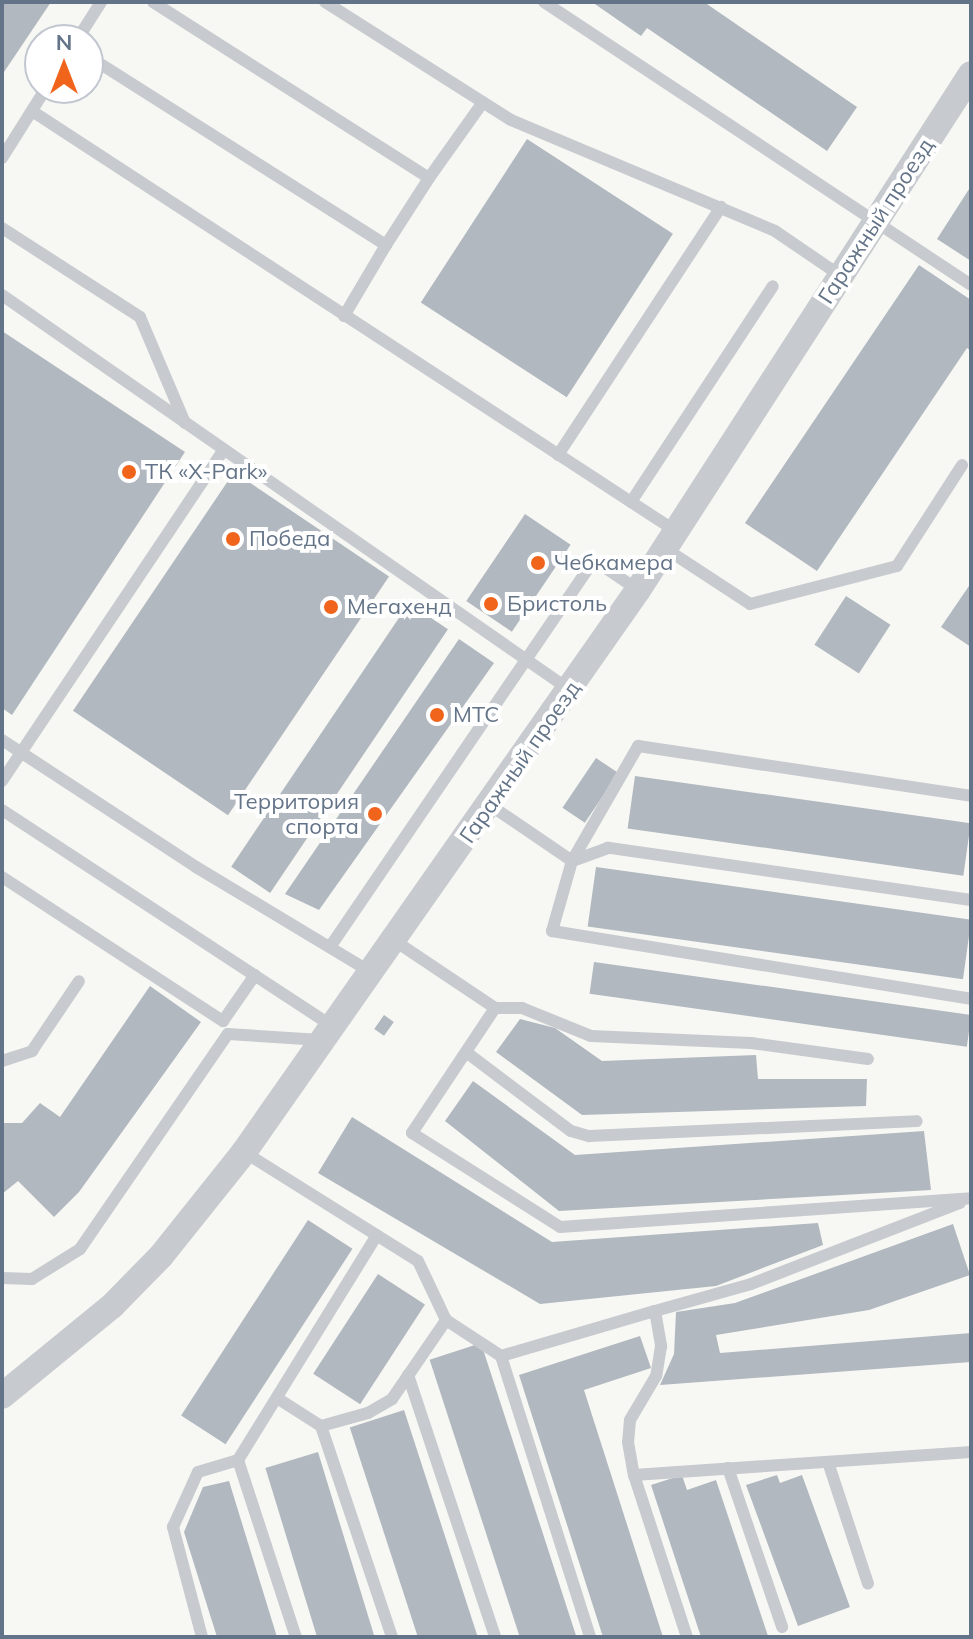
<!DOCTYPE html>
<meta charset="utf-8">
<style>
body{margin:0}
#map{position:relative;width:973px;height:1639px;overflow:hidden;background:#f7f8f4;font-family:Mulish,sans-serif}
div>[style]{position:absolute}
.building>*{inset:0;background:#b1b8bf;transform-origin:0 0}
.lane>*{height:12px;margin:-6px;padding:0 6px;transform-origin:6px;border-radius:6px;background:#c7cace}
.street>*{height:26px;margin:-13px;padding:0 13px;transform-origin:13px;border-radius:13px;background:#c7cace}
.dots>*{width:22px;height:22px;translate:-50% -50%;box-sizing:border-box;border:4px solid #fff;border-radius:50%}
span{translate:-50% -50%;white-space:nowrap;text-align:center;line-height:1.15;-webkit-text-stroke:8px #fff;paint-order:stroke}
.street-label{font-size:22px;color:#647488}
.poi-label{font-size:22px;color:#647488}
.left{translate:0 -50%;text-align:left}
.right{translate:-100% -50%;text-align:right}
.frame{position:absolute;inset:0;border:4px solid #647488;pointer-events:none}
.north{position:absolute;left:24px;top:24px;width:80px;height:80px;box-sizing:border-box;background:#fff;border:2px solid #c1c7cf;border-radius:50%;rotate:0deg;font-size:22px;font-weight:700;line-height:32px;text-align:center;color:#647488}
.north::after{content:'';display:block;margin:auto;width:28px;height:36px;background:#f1641b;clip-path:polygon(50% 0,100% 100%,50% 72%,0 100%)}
</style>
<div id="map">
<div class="building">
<div style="clip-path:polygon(2px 2px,51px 2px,2px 75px)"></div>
<div style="clip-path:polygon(592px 2px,704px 2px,857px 107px,827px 151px,647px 28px,641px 36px)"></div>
<div style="left:527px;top:139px;width:174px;height:195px;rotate:33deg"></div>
<div style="clip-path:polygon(971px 186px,971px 261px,937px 239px)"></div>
<div style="clip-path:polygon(919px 265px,971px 300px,971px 351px,967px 348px,817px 571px,745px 523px)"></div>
<div style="clip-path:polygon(2px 331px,185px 452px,12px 715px,2px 708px)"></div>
<div style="left:234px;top:472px;width:187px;height:288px;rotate:34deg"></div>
<div style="left:525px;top:514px;width:55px;height:105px;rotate:34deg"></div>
<div style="clip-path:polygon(971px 583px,971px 647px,941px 627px)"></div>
<div style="left:846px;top:596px;width:53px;height:58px;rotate:33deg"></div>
<div style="left:409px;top:603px;width:47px;height:318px;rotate:34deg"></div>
<div style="clip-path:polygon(459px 639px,494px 663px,319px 910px,285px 894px)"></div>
<div style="left:596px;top:758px;width:27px;height:60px;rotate:34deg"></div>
<div style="left:635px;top:776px;width:339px;height:53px;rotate:8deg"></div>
<div style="left:596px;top:867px;width:379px;height:60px;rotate:8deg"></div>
<div style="left:594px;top:962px;width:381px;height:32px;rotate:8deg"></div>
<div style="clip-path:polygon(150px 986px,201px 1022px,79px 1192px,54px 1217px,18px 1181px,2px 1194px,2px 1123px,22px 1123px,40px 1103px,60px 1117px)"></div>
<div style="left:384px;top:1015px;width:12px;height:17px;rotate:35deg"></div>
<div style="clip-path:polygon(520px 1019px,555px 1028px,602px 1061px,756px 1055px,758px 1079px,867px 1079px,866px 1106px,582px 1115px,496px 1052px)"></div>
<div style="clip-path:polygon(473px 1081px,575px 1155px,924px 1131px,931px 1190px,559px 1211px,445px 1121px)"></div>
<div style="clip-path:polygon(352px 1117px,552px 1242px,818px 1223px,823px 1245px,716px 1286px,540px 1304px,318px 1173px)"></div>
<div style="left:308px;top:1220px;width:53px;height:233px;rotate:33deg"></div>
<div style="clip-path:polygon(953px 1224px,970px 1275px,869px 1310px,716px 1335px,720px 1353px,971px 1333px,971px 1362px,660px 1385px,674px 1354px,676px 1312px,735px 1303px)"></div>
<div style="left:378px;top:1274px;width:56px;height:119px;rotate:33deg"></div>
<div style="clip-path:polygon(640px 1336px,651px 1368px,584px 1390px,663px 1637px,603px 1637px,519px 1375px)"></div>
<div style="left:481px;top:1343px;width:309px;height:54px;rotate:72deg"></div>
<div style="left:404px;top:1410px;width:239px;height:57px;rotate:72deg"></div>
<div style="left:318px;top:1452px;width:194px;height:55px;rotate:73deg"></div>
<div style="clip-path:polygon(682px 1475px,687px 1490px,716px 1480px,768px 1636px,701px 1637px,651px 1485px)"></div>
<div style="clip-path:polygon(777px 1475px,780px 1483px,802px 1475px,850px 1607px,798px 1626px,746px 1485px)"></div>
<div style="clip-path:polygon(229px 1481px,277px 1637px,217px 1637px,184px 1532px,203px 1487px)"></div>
</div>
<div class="lane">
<div style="left:325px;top:2px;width:220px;rotate:32.4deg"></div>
<div style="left:511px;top:120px;width:286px;rotate:22.8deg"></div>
<div style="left:775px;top:231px;width:80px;rotate:34.3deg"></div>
<div style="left:544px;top:2px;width:512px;rotate:33.53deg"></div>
<div style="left:77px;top:40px;width:45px;rotate:-57.7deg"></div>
<div style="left:88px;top:56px;width:353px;rotate:32.4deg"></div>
<div style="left:386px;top:245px;width:80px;rotate:-57.3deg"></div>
<div style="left:429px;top:178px;width:327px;rotate:-147.5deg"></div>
<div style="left:32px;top:111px;width:770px;rotate:33.13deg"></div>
<div style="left:2px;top:158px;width:83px;rotate:-57.8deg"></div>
<div style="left:429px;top:178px;width:93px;rotate:-54.6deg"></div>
<div style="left:2px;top:228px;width:164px;rotate:32.8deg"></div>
<div style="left:140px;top:317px;width:115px;rotate:67deg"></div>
<div style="left:2px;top:295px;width:692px;rotate:34.82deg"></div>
<div style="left:344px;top:316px;width:82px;rotate:-59.4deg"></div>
<div style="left:558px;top:455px;width:297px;rotate:-56.7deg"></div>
<div style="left:631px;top:502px;width:258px;rotate:-56.7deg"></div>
<div style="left:666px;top:549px;width:100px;rotate:33.2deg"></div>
<div style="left:750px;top:604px;width:152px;rotate:-14.5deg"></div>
<div style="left:897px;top:566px;width:120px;rotate:-57.2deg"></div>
<div style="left:2px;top:740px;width:232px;rotate:33.2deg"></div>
<div style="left:196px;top:867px;width:204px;rotate:31deg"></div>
<div style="left:2px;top:781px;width:399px;rotate:-56.2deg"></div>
<div style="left:490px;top:805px;width:99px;rotate:34.3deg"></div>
<div style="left:572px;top:861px;width:133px;rotate:-60.1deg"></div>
<div style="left:638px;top:746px;width:337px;rotate:8.5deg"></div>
<div style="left:2px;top:810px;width:397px;rotate:33.2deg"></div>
<div style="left:2px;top:877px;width:264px;rotate:33.1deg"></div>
<div style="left:223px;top:1021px;width:56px;rotate:-55.2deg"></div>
<div style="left:971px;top:900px;width:367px;rotate:-171.8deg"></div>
<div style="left:608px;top:848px;width:38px;rotate:160deg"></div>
<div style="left:572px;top:861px;width:73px;rotate:105.9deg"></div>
<div style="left:552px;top:931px;width:424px;rotate:9.2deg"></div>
<div style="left:395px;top:941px;width:120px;rotate:33.8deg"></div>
<div style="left:495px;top:1008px;width:27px"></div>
<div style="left:522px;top:1008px;width:74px;rotate:22.1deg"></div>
<div style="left:591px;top:1036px;width:160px;rotate:2.5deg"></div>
<div style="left:751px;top:1043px;width:118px;rotate:7.8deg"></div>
<div style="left:330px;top:947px;width:468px;rotate:-55.7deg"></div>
<div style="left:594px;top:560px;width:53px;rotate:34.3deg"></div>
<div style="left:495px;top:1008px;width:150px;rotate:123.6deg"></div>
<div style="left:412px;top:1133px;width:175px;rotate:32.4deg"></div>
<div style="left:560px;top:1227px;width:412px;rotate:-4deg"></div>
<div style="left:466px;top:1052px;width:131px;rotate:37deg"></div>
<div style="left:571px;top:1131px;width:19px;rotate:16deg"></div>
<div style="left:589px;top:1136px;width:328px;rotate:-2.6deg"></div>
<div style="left:2px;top:1061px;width:32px;rotate:-18deg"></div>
<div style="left:32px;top:1051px;width:84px;rotate:-56.1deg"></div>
<div style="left:244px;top:1152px;width:205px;rotate:32.1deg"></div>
<div style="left:418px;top:1261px;width:65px;rotate:64.6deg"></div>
<div style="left:446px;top:1320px;width:66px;rotate:33.2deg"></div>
<div style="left:501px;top:1356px;width:295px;rotate:72.4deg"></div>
<div style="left:2px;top:1278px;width:30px;rotate:2deg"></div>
<div style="left:32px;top:1279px;width:57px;rotate:-32deg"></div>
<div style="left:80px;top:1249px;width:261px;rotate:-55.5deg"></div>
<div style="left:228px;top:1034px;width:93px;rotate:3.7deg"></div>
<div style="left:655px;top:1311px;width:100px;rotate:-15.7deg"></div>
<div style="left:751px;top:1284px;width:224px;rotate:-21.2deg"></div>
<div style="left:501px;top:1356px;width:160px;rotate:-16.3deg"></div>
<div style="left:655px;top:1311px;width:36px;rotate:80deg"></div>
<div style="left:661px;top:1346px;width:30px;rotate:99deg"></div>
<div style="left:656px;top:1376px;width:51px;rotate:120.6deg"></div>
<div style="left:630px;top:1420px;width:22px;rotate:95deg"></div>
<div style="left:628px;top:1442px;width:34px;rotate:80deg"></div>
<div style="left:634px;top:1475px;width:170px;rotate:71.9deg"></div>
<div style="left:408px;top:1375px;width:276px;rotate:71.6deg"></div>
<div style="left:277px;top:1398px;width:52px;rotate:32.5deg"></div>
<div style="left:321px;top:1426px;width:49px;rotate:-15.5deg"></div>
<div style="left:368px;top:1413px;width:28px;rotate:-30deg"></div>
<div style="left:392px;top:1399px;width:96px;rotate:-55.6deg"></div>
<div style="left:321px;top:1426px;width:223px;rotate:71.4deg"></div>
<div style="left:238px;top:1460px;width:186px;rotate:71.9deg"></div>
<div style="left:828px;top:1462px;width:128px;rotate:71.8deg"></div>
<div style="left:728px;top:1468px;width:168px;rotate:71.2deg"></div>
<div style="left:634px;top:1475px;width:338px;rotate:-3.9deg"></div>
<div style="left:202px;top:1637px;width:114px;rotate:-104.8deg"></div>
<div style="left:173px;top:1527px;width:60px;rotate:-65.6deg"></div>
<div style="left:198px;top:1472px;width:42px;rotate:-16.7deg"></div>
<div style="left:238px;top:1460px;width:264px;rotate:-58.3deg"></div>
</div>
<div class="street">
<div style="left:2px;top:1396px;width:142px;rotate:-39.3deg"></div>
<div style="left:112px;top:1306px;width:70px;rotate:-45.6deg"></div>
<div style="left:161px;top:1256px;width:133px;rotate:-51.4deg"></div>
<div style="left:244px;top:1152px;width:686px;rotate:-54.97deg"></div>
<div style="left:638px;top:590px;width:614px;rotate:-57.16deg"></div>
</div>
<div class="dots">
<div style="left:129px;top:472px;background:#f1641b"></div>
<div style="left:233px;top:539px;background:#f1641b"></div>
<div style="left:538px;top:563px;background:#f1641b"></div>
<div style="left:491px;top:604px;background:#f1641b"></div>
<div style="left:331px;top:607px;background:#f1641b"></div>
<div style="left:437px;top:715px;background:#f1641b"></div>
<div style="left:375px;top:814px;background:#f1641b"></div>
</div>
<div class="street-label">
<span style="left:876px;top:221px;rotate:-57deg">Гаражный проезд</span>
<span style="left:520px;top:762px;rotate:-55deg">Гаражный проезд</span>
</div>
<div class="poi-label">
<span class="left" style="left:145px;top:472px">ТК «X-Park»</span>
<span class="left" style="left:249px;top:539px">Победа</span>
<span class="left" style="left:554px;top:563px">Чебкамера</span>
<span class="left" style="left:507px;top:604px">Бристоль</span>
<span class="left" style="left:347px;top:607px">Мегахенд</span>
<span class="left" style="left:453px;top:715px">МТС</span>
<span class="right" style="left:359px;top:814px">Территория<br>спорта</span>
</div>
<div class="frame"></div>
<div class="north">N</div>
</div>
